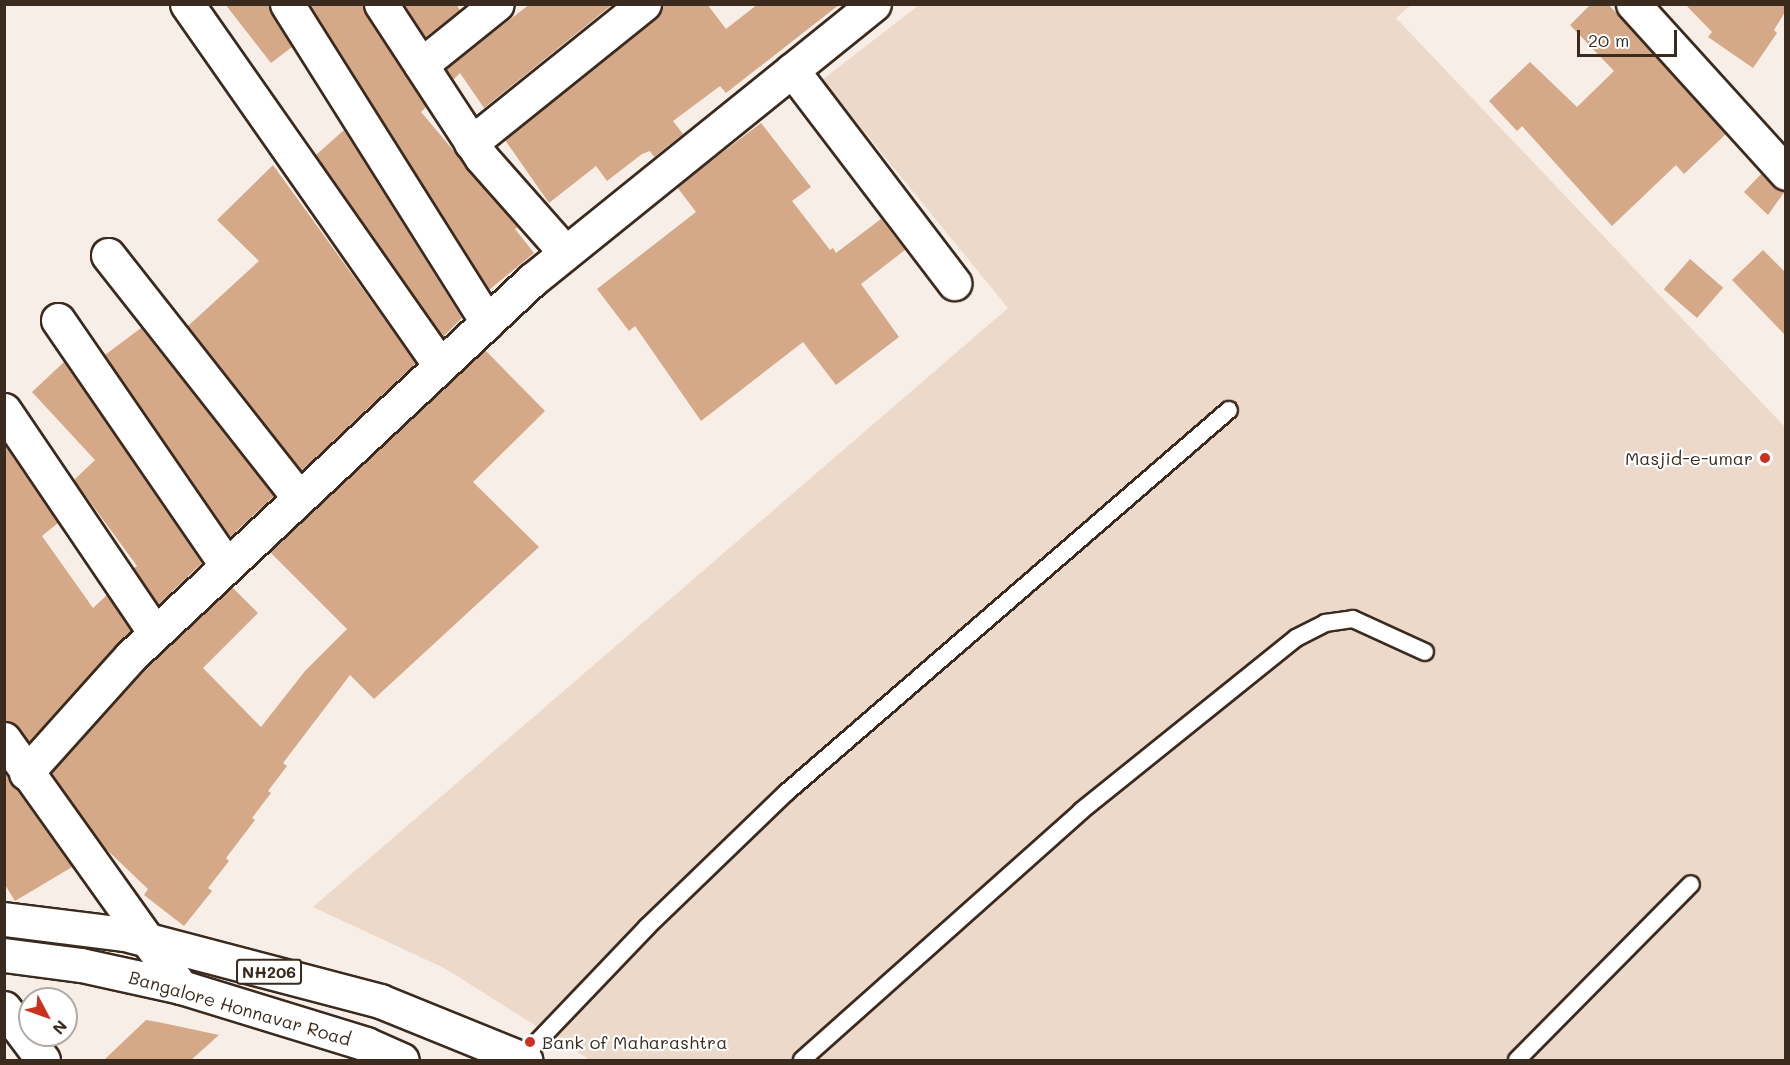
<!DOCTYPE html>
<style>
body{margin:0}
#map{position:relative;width:1790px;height:1065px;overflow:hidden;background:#f7eee7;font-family:Mali,sans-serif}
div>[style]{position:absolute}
.built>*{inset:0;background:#edd9ca}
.building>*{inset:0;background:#d5a887;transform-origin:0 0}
.roads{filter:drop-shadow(2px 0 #3b2a1e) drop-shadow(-2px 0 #3b2a1e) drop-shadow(0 2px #3b2a1e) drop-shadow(0 -2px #3b2a1e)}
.lane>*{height:16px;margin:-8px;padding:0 8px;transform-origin:8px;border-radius:8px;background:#fff}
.street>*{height:33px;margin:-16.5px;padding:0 16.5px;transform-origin:16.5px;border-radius:16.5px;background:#fff}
.primary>*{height:33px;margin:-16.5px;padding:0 16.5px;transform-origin:16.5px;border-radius:16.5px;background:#fff}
.dots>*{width:16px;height:16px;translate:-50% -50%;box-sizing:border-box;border:3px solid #fff;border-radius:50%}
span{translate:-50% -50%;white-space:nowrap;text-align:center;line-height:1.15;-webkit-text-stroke:4.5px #fff;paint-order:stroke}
.shield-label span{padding:2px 4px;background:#fff;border:2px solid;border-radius:4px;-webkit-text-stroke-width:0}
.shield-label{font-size:16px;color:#3b2a1e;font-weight:700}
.poi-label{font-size:18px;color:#3b2a1e}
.right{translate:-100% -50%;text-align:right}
.left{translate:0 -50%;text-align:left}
.street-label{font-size:18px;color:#3b2a1e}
.frame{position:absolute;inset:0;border:6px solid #3b2a1e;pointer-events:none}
.north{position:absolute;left:18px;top:987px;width:60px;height:60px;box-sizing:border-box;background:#fff;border:2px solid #b1aaa5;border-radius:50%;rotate:131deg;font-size:16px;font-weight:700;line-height:24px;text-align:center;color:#3b2a1e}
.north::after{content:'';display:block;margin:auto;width:21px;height:27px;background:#c8321e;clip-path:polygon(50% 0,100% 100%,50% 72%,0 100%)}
.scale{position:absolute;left:1577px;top:30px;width:100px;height:27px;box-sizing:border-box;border:3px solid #3b2a1e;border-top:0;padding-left:8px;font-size:18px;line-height:21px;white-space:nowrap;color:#3b2a1e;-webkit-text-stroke:4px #fff;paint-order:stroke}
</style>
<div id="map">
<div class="built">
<div style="clip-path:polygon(919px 5px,1411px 5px,1396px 18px,1785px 427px,1785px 1060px,590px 1060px,446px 969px,313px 907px,1008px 308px,822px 80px)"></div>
</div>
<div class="building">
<div style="clip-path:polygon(225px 4px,268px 4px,292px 47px,271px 63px)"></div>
<div style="clip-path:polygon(309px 4px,362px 4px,426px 107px,421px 112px,518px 227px,515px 229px,534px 253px,489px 290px)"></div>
<div style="clip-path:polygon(404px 4px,456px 4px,460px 10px,425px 38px)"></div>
<div style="clip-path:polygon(530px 4px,613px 4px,484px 108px,460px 73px,453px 80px,446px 69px)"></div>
<div style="clip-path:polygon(662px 4px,707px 4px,726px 29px,758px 4px,840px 4px,726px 93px,720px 86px,673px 121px,683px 134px,654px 157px,650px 151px,642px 154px,607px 181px,596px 166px,549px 203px,505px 140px,656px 19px)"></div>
<div style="clip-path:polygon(1591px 4px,1608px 4px,1726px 134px,1684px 174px,1676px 165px,1612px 226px,1522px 126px,1517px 131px,1489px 101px,1530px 62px,1577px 107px,1614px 71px,1570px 25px)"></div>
<div style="clip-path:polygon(1685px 4px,1785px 4px,1785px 12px,1774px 30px,1777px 33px,1753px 68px,1708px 37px,1712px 32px)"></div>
<div style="clip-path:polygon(761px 123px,811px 187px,792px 201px,830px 250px,833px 248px,836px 253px,881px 219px,905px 250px,861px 284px,899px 337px,836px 385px,803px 342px,701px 421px,635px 326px,629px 331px,597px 289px,696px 212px,677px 187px)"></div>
<div style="clip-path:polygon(344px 130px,462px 318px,443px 337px,316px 155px)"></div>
<div style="clip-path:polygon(273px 165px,416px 363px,301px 471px,188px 326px,259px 261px,217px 220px)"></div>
<div style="clip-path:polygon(1761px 174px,1773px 186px,1785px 191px,1768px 215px,1744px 192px)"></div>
<div style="clip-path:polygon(1763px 250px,1785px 272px,1785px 335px,1732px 280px)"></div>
<div style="left:1690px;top:259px;width:44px;height:40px;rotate:41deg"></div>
<div style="clip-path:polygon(141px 328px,274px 496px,230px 537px,105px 355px)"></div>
<div style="clip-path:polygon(485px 350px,545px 411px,473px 482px,539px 547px,374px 699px,350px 675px,283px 763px,287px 766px,268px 791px,271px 793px,252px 818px,255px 820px,226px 858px,229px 861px,208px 888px,212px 891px,184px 926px,144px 895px,148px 889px,105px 848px,51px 773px,144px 669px,232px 587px,258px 613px,203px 668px,261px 727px,305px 671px,347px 629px,270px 552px)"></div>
<div style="clip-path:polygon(64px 362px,202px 563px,158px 605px,134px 568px,137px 566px,74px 480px,95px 460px,32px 392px)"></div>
<div style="clip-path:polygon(4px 444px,58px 523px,42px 536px,93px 608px,107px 595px,131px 631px,29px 742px,19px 728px,4px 721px)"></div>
<div style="clip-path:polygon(4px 772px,72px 867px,15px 901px,4px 883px)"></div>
<div style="clip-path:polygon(146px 1020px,158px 1022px,219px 1035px,191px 1060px,104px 1060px)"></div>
</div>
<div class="roads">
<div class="lane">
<div style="left:521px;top:1059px;width:182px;rotate:-46.3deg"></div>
<div style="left:647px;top:927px;width:194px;rotate:-44deg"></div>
<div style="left:787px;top:792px;width:584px;rotate:-40.84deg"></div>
<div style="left:802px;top:1060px;width:374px;rotate:-41.7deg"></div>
<div style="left:1081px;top:811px;width:276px;rotate:-38.8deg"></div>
<div style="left:1296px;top:638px;width:33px;rotate:-27deg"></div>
<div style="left:1325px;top:623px;width:28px;rotate:-8deg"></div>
<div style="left:1353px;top:619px;width:79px;rotate:24.6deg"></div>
<div style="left:1517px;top:1060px;width:247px;rotate:-45.3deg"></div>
</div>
<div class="street">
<div style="left:187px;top:4px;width:441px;rotate:55deg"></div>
<div style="left:287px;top:4px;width:376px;rotate:57.8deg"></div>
<div style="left:381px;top:4px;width:183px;rotate:56.8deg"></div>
<div style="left:481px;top:157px;width:127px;rotate:48.5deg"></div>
<div style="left:1633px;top:4px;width:228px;rotate:47.8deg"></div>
<div style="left:421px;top:65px;width:97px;rotate:-38.8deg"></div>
<div style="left:792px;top:70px;width:268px;rotate:52.7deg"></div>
<div style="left:471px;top:143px;width:222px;rotate:-38.8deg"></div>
<div style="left:108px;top:255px;width:309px;rotate:51.8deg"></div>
<div style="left:58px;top:320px;width:298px;rotate:55.5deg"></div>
<div style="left:4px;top:410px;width:269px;rotate:55.9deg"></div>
<div style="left:4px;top:739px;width:305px;rotate:54.5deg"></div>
<div style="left:26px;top:773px;width:157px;rotate:-48.1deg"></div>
<div style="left:131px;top:656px;width:550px;rotate:-43.16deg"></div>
<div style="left:532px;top:280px;width:439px;rotate:-38.9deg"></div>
<div style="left:4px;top:1008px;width:65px;rotate:53.1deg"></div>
</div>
<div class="primary">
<div style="left:4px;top:919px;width:122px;rotate:7.1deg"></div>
<div style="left:125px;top:934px;width:264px;rotate:14.7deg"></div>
<div style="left:380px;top:1001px;width:157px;rotate:22.1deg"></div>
<div style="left:4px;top:955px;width:78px;rotate:7.4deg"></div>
<div style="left:81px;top:965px;width:102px;rotate:12.4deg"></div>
<div style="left:181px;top:987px;width:194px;rotate:17.1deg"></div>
<div style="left:366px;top:1044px;width:39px;rotate:24deg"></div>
</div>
</div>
<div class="dots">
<div style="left:1765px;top:458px;background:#c8321e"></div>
<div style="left:530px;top:1042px;background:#c8321e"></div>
</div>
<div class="shield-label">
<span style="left:269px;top:972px">NH206</span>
</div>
<div class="poi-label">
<span class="right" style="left:1753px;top:458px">Masjid-e-umar</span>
<span class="left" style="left:542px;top:1042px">Bank of Maharashtra</span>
</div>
<div class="street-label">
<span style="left:240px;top:1008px;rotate:16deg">Bangalore Honnavar Road</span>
</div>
<div class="frame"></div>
<div class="north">N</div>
<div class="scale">20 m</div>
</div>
